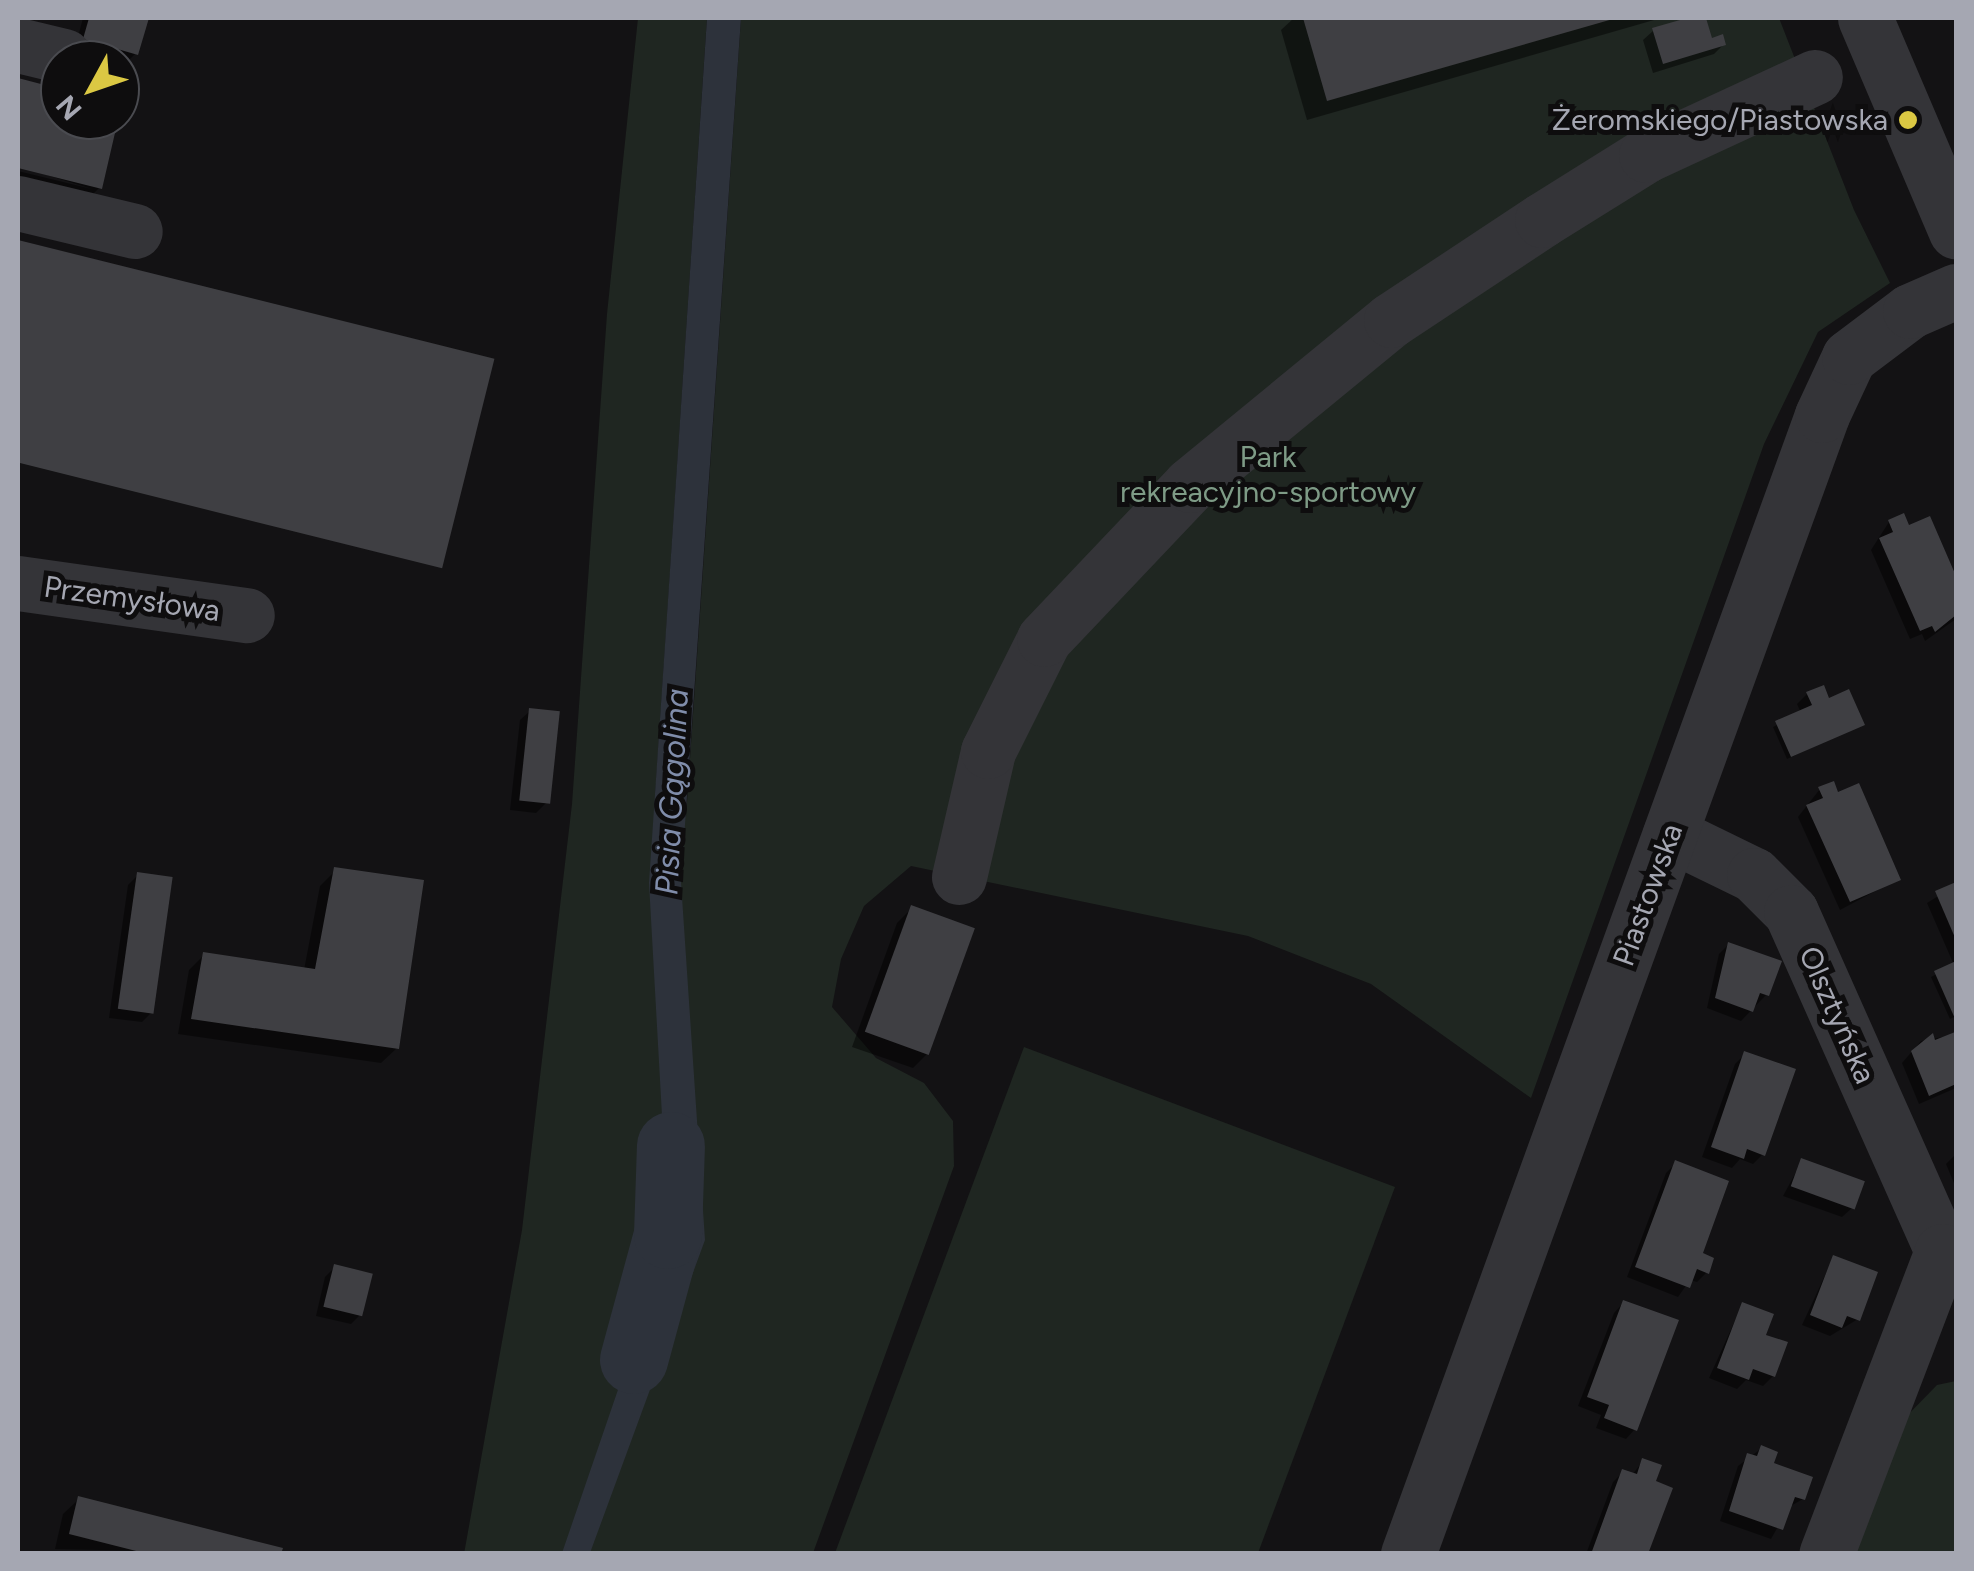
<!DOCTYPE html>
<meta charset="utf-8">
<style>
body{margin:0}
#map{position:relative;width:1974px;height:1571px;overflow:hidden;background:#131214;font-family:Figtree,sans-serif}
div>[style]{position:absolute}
.green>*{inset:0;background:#1f2621}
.water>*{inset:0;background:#2d323b}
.shadow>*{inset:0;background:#0007}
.river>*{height:68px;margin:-34px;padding:0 34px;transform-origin:34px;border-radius:34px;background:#2d323b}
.building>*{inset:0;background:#3f3f43;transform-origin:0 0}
.minor>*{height:55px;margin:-27.5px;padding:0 27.5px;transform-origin:27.5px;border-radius:27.5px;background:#343438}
.dots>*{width:28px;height:28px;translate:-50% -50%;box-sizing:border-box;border:5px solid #0e0d0e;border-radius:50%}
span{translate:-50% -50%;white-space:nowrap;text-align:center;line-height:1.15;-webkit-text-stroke:10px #0e0d0e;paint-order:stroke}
.poi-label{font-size:30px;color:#a5a7b2}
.right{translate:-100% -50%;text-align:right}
.park-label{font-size:30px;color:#7e9b86}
.street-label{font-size:30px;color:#a5a7b2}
.water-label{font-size:32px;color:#808daa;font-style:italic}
.frame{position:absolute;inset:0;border:20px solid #a5a7b2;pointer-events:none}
.north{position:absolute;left:40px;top:40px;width:100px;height:100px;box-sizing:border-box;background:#0e0d0e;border:2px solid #4a4b50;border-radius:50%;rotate:230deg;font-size:28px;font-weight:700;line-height:40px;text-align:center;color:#a5a7b2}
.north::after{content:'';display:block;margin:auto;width:35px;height:45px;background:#dbc843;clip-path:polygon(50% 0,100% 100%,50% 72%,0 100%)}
</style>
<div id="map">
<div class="green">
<div style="clip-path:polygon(638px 18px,707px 18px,654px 813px,686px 817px,741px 18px,1779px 18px,1854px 210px,1890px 283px,1818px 332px,1764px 444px,1531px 1098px,1371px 984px,1248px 936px,911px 866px,864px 906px,841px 959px,832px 1007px,876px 1058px,924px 1083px,953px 1121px,954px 1166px,813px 1553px,464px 1554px,522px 1230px,572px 804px,607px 314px)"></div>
<div style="clip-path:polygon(1024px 1047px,1395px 1187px,1258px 1553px,835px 1553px)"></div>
<div style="clip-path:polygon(1956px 1381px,1956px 1553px,1850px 1554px,1898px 1425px,1937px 1385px)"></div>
</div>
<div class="water">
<div style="clip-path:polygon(707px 18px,741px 18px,681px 882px,705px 1240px,590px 1553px,562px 1553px,669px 1241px,649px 883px)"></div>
</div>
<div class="shadow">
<div style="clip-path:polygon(83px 18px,146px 18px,136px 53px,126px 63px,75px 48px)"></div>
<div style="clip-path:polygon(1294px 18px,1661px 18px,1307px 120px,1281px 30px)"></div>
<div style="clip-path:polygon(1703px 18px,1710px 41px,1724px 44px,1714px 54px,1653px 73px,1643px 40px,1653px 31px)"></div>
<div style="clip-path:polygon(18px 81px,60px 91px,60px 120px,116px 120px,99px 188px,84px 203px,18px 187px,18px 171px,92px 189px,18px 166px)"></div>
<div style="clip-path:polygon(18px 242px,492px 359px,444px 560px,440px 564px,18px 461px)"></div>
<div style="clip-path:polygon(1929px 519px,1956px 582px,1956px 619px,1925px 641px,1922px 634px,1910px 639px,1871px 550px,1889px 522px,1908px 528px)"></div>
<div style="clip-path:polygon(1807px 694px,1862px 724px,1787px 759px,1773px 727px,1801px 713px,1797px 704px)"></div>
<div style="clip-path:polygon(530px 711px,546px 803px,536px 813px,510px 810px,520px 720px)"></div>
<div style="clip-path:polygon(1820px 789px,1898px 879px,1840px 910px,1798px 817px)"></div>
<div style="clip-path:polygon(335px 871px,397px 1048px,381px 1063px,178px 1034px,189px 970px,204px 955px,304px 970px,320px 886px)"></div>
<div style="clip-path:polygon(138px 875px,152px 1012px,142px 1022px,109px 1018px,128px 885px)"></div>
<div style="clip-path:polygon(1956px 885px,1956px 1016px,1950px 1019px,1931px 977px,1954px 965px,1927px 903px)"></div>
<div style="clip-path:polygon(912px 908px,928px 1053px,913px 1068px,852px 1047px,897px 923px)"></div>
<div style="clip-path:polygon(1729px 944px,1766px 995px,1741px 1021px,1707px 1008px,1719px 954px)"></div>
<div style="clip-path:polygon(1954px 1035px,1956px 1088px,1919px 1104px,1902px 1063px,1921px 1041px)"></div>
<div style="clip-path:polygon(1745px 1054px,1763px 1154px,1753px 1164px,1740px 1159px,1732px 1168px,1702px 1157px,1735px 1064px)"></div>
<div style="clip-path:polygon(1956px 1154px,1956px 1188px,1946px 1164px)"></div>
<div style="clip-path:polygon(1802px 1161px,1852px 1208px,1842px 1217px,1783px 1196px)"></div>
<div style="clip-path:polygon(1676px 1163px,1707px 1272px,1697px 1282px,1690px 1280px,1678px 1297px,1627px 1277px,1666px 1173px)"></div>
<div style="clip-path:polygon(1833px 1258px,1858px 1319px,1830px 1336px,1802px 1325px)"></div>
<div style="clip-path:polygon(335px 1267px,361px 1314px,351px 1324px,316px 1316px,325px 1277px)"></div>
<div style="clip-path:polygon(1623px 1303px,1635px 1429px,1626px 1439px,1596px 1428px,1601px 1415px,1578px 1406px,1614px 1313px)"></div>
<div style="clip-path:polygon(1742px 1305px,1763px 1336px,1773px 1376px,1763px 1386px,1746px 1380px,1737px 1389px,1709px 1378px)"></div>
<div style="clip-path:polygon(1762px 1448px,1803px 1499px,1789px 1507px,1771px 1539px,1720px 1521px,1738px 1466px)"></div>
<div style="clip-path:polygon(1643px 1461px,1653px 1483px,1646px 1554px,1586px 1554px,1613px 1482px,1623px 1472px,1632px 1475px)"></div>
<div style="clip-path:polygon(79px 1499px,279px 1554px,55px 1549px,63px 1514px)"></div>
</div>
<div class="river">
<div style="left:634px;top:1360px;width:130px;rotate:-74.8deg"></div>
<div style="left:668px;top:1235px;width:89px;rotate:-88.1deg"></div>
</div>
<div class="building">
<div style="clip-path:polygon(89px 18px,149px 18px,138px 55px,83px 39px)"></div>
<div style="clip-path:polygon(1303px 18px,1613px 18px,1613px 19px,1327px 101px)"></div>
<div style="clip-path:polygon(1687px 18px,1706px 18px,1712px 38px,1723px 34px,1726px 45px,1663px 64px,1652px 28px)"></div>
<div style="clip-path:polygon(18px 78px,60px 89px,60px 120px,118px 120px,102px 189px,18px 168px)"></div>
<div style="left:18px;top:240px;width:491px;height:216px;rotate:14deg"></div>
<div style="clip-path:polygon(1904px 513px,1909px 525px,1930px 516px,1956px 576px,1956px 615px,1935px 632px,1932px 626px,1920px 631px,1879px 538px,1893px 532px,1888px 520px)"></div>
<div style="clip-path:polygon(1824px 685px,1829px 698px,1849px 689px,1865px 725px,1791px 757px,1775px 721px,1812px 705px,1806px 692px)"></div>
<div style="left:529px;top:708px;width:31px;height:93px;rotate:6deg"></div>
<div style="clip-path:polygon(1834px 781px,1838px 792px,1859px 783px,1901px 880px,1850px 902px,1806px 805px,1823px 798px,1818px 787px)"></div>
<div style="clip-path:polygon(334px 867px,424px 880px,399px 1049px,191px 1019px,203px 952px,315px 969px)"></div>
<div style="left:137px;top:872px;width:36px;height:138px;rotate:8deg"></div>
<div style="clip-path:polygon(1956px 882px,1956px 940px,1935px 891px)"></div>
<div style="left:911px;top:905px;width:68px;height:135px;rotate:20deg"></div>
<div style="clip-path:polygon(1728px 942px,1782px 961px,1769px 996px,1760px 993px,1753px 1012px,1715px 998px)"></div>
<div style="clip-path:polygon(1956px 961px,1956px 1021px,1934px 971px)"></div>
<div style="clip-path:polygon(1955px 1032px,1956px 1084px,1929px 1096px,1911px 1051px,1933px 1033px,1935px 1040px)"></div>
<div style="clip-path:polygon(1744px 1051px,1796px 1069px,1765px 1156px,1747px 1149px,1744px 1159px,1711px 1147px)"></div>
<div style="left:1801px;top:1158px;width:68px;height:30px;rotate:20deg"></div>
<div style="clip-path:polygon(1675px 1160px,1729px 1181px,1703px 1253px,1714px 1258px,1709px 1274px,1697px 1269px,1690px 1288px,1635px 1267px)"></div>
<div style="clip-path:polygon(1833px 1255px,1878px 1272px,1860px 1321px,1847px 1316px,1842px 1328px,1810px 1315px)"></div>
<div style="left:334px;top:1264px;width:40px;height:44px;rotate:14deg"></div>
<div style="clip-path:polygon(1623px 1300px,1679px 1320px,1637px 1431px,1604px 1418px,1609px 1405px,1587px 1397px)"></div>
<div style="clip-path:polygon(1742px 1302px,1774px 1314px,1766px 1335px,1788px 1342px,1775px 1377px,1753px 1369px,1749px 1380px,1717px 1368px)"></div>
<div style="clip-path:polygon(1761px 1445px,1778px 1452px,1774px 1463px,1813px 1477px,1805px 1500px,1795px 1497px,1783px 1530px,1729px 1511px,1747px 1453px,1757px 1456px)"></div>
<div style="clip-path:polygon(1642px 1458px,1662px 1465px,1656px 1481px,1673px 1488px,1648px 1554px,1591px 1554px,1622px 1469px,1637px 1474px)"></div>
<div style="clip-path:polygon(78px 1496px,283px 1548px,281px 1554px,148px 1554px,69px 1534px)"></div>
</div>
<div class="minor">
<div style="left:1865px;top:18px;width:232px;rotate:66.9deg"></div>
<div style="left:18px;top:45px;width:47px;rotate:13.4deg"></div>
<div style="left:18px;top:203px;width:120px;rotate:13.5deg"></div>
<div style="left:18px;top:583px;width:231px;rotate:8deg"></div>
<div style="left:1670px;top:834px;width:93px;rotate:26deg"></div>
<div style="left:1754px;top:875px;width:52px;rotate:45deg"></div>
<div style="left:1791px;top:912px;width:371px;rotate:66deg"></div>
<div style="left:1942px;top:1251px;width:324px;rotate:110.9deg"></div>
<div style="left:959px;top:877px;width:129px;rotate:-77deg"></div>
<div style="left:988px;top:751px;width:125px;rotate:-63.4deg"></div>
<div style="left:1044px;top:639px;width:212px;rotate:-46.5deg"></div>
<div style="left:1190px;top:485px;width:260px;rotate:-39.4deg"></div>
<div style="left:1391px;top:320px;width:181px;rotate:-33.5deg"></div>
<div style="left:1542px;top:220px;width:123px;rotate:-32deg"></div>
<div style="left:1646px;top:155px;width:186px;rotate:-24.8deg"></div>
<div style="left:1408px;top:1554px;width:1212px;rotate:-70.02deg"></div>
<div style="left:1822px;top:415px;width:64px;rotate:-65deg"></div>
<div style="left:1849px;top:357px;width:76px;rotate:-37deg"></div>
<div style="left:1910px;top:311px;width:50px;rotate:-23.5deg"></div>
</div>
<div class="dots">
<div style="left:1908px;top:120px;background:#dbc843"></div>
</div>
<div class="poi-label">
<span class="right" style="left:1888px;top:120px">Żeromskiego/Piastowska</span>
</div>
<div class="park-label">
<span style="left:1268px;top:474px">Park<br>rekreacyjno-sportowy</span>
</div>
<div class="street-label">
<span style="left:132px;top:599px;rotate:8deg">Przemysłowa</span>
<span style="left:1648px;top:895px;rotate:-70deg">Piastowska</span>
<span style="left:1837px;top:1015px;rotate:66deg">Olsztyńska</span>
</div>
<div class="water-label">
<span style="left:672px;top:792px;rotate:-87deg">Pisia Gągolina</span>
</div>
<div class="frame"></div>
<div class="north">N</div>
</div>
